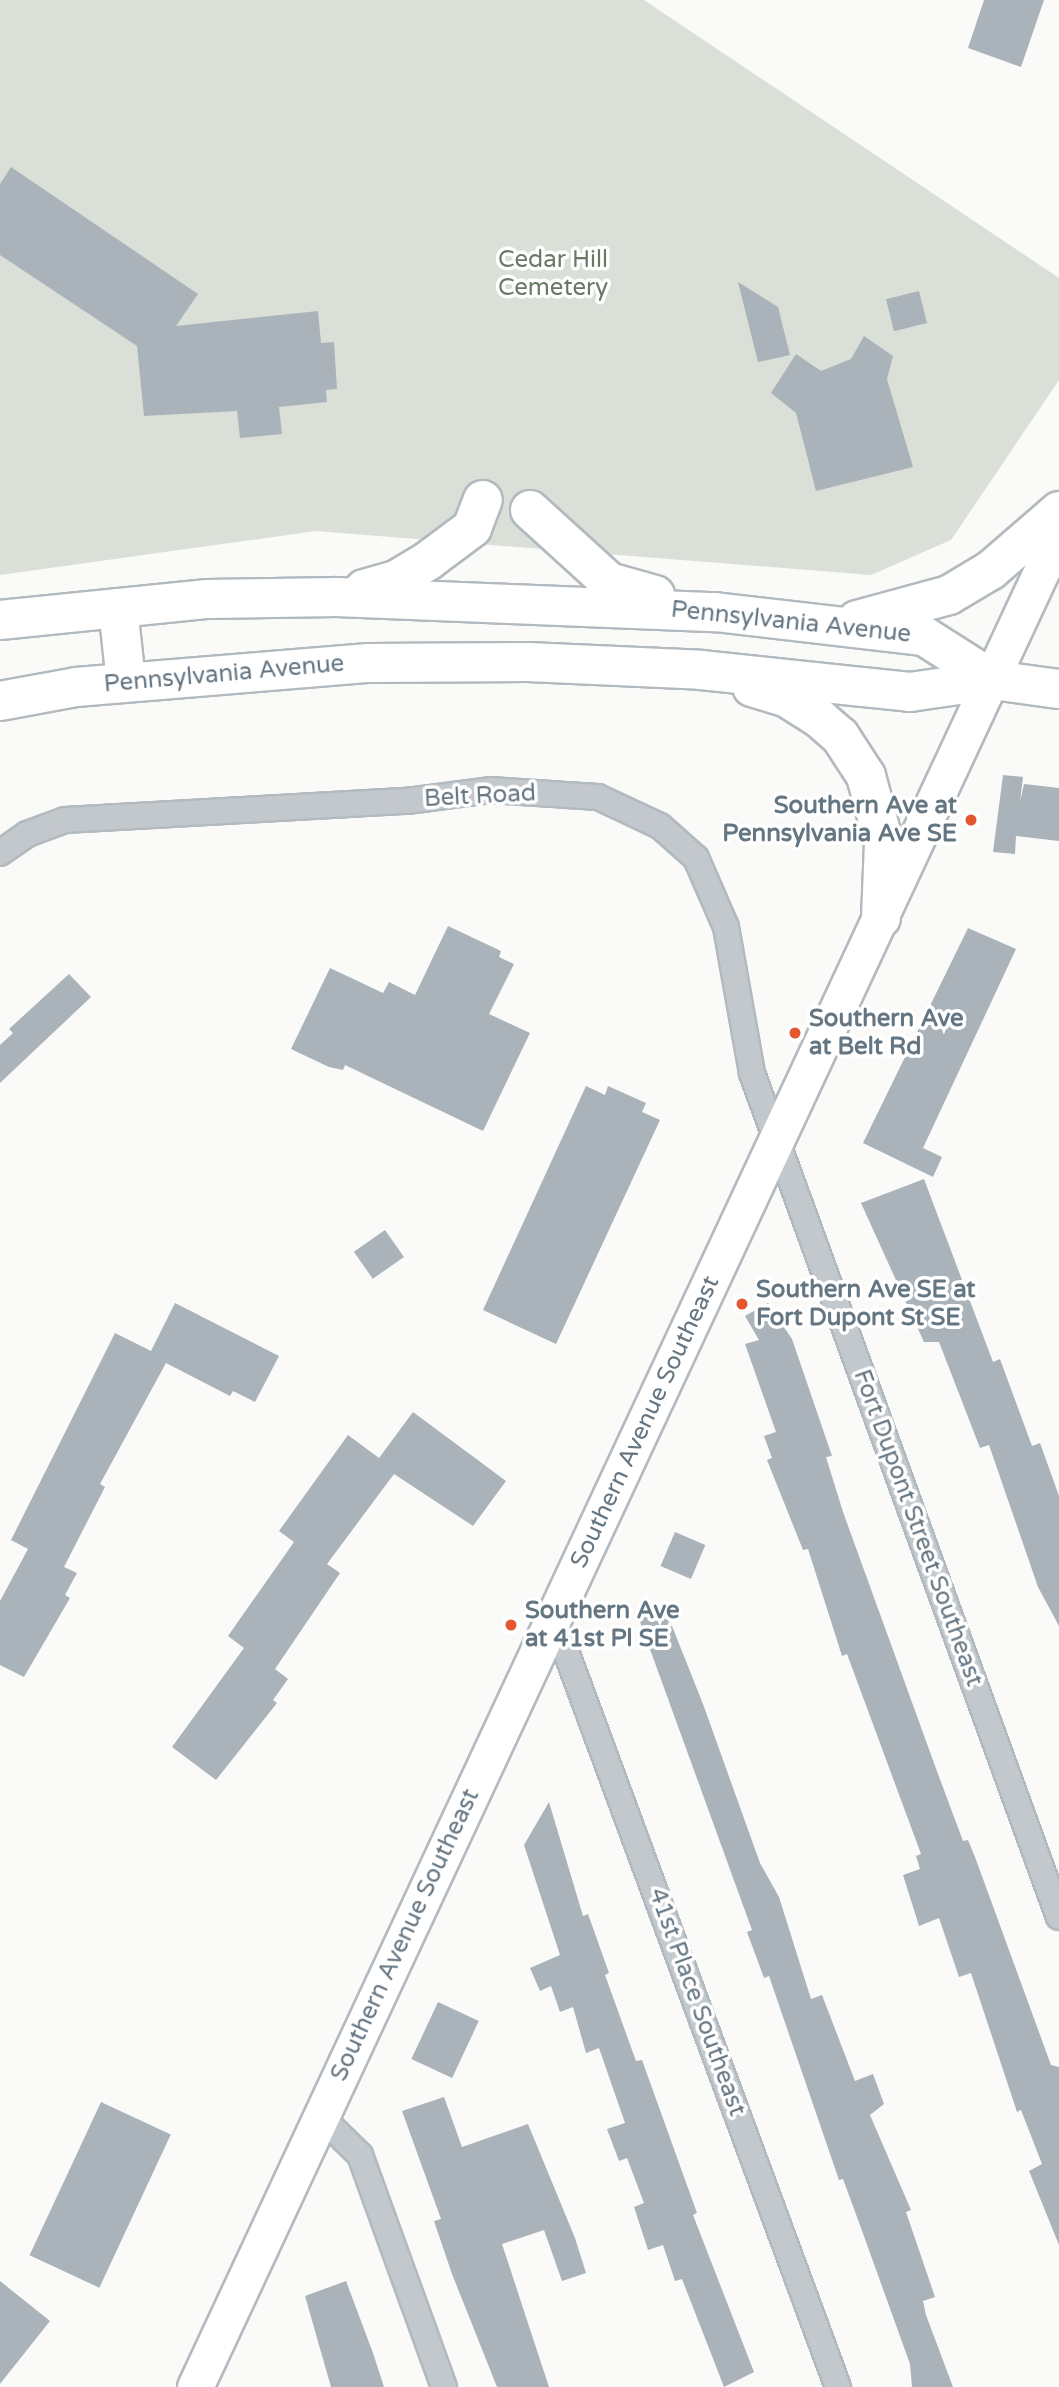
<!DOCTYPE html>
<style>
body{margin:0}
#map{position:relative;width:1059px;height:2387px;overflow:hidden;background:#fafaf8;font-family:"Varela Round",sans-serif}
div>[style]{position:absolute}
.green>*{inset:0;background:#dadfd7}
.building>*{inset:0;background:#aab3b9;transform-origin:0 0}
.roads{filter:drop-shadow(2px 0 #b3babf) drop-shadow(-2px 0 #b3babf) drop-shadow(0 2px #b3babf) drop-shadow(0 -2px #b3babf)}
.minor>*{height:24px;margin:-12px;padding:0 12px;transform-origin:12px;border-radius:12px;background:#c3c8cc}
.secondary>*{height:35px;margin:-17.5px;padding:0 17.5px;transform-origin:17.5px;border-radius:17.5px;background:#fff}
.trunk>*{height:38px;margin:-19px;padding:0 19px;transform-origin:19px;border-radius:19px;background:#fff}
.dots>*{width:19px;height:19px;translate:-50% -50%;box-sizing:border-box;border:4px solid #fff;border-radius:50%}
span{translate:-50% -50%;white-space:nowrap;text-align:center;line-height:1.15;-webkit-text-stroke:7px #fff;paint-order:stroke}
.park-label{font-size:24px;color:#687a64}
.street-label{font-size:24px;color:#657683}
.poi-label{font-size:24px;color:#657683;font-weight:700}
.right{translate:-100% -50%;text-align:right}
.left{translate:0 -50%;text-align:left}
</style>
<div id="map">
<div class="green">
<div style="clip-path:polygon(0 0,644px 0,1059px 278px,1059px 380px,951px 540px,871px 575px,316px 531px,0 575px)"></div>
</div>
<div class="building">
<div style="clip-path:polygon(984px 0,1044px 0,1021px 67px,968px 48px)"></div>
<div style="clip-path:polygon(11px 167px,198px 294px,176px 326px,318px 311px,321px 343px,334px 342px,337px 389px,326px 390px,327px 402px,279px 407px,282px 434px,240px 438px,237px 411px,144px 416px,137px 346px,0 255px,0 184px)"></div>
<div style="clip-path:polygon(738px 282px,778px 307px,790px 355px,758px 362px)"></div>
<div style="left:919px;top:291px;width:33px;height:34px;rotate:76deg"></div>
<div style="clip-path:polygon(864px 336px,893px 356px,887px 379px,913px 467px,816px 491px,796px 413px,771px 393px,796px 354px,821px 371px,851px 359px)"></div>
<div style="clip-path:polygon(1003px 775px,1023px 777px,1020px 802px,1024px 784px,1059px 788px,1059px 841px,1016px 836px,1015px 854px,993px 852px)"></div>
<div style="clip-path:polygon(448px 926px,501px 951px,499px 957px,514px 964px,489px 1014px,530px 1033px,483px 1131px,345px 1065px,343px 1070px,329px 1067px,291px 1049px,330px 968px,383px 993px,389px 982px,415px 995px)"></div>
<div style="clip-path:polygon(968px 928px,1016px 949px,923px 1148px,942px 1157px,933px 1177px,863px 1143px)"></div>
<div style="clip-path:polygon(69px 974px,91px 997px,0 1083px,0 1045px,13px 1033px,9px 1029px)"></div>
<div style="clip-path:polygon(586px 1086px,605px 1095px,608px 1086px,646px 1103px,642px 1112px,660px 1120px,556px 1344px,483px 1310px)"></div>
<div style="clip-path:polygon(924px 1179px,993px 1362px,1000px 1359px,1032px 1446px,1040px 1443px,1059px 1496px,1059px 1626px,1038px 1587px,989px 1445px,980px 1448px,939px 1342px,924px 1342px,861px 1203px)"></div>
<div style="left:385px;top:1230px;width:33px;height:38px;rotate:55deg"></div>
<div style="clip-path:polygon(175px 1303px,279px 1356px,255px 1402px,233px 1391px,230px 1396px,166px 1363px,100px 1484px,105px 1487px,64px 1567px,77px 1573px,65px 1595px,70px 1598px,24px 1677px,0 1665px,0 1601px,28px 1549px,11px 1540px,115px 1333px,151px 1351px)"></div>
<div style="clip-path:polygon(768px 1303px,792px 1339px,832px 1456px,826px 1457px,843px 1512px,938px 1774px,963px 1841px,968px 1840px,975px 1857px,1051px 2065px,1059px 2067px,1059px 2245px,1029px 2171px,1042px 2164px,1021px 2110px,1017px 2112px,971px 1973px,959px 1977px,939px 1918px,919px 1926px,903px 1875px,920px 1869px,916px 1856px,921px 1854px,847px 1654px,842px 1656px,808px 1549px,803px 1550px,767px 1460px,772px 1458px,764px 1436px,776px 1432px,745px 1344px,759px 1340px,745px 1316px)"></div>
<div style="clip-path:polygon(413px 1412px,506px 1481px,473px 1526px,394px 1474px,327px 1564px,340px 1573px,275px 1669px,288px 1679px,273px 1700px,277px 1703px,216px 1780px,172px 1747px,244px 1648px,228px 1636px,294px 1542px,279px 1531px,348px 1435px,379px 1458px)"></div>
<div style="left:675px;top:1532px;width:33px;height:37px;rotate:23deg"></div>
<div style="clip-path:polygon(677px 1605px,666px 1628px,672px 1626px,703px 1704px,760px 1863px,779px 1897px,811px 1999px,822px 1995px,855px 2081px,873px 2074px,884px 2104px,870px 2115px,911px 2210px,906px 2212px,935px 2297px,923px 2301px,926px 2315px,953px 2387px,912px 2387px,910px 2364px,861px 2228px,843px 2179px,839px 2180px,769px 1976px,764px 1978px,747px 1932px,752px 1930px,639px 1619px)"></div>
<div style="clip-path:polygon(549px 1802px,583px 1916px,588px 1914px,609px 1973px,605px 1975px,636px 2061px,642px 2060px,697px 2213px,693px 2215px,754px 2372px,724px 2387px,682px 2279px,675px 2281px,663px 2245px,648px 2250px,634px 2207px,644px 2203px,627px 2158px,619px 2161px,607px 2129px,625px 2123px,599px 2048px,586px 2053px,573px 2007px,560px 2012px,551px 1986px,540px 1991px,530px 1968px,560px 1955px,524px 1845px)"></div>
<div style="left:438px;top:2002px;width:45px;height:63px;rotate:25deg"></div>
<div style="clip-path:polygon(444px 2097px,462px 2147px,528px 2124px,575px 2238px,586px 2273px,562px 2281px,544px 2230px,502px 2244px,549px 2387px,497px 2387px,452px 2274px,434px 2221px,441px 2219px,402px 2111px)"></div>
<div style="left:101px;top:2102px;width:77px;height:169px;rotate:25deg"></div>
<div style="clip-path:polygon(0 2281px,50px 2321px,0 2384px)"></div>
<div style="clip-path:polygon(346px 2281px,373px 2353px,384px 2387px,331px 2387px,305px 2296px)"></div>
</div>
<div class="roads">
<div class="minor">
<div style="left:0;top:853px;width:33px;rotate:-35deg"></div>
<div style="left:27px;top:834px;width:40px;rotate:-20.2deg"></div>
<div style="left:65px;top:820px;width:343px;rotate:-3.2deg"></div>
<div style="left:407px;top:801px;width:84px;rotate:-7.5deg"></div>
<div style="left:490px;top:790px;width:108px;rotate:3.7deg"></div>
<div style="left:598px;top:797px;width:68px;rotate:25.1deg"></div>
<div style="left:660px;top:826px;width:48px;rotate:41.6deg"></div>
<div style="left:696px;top:858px;width:75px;rotate:66.5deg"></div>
<div style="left:726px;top:927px;width:148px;rotate:79.9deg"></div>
<div style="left:752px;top:1073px;width:898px;rotate:70.01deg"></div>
<div style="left:554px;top:1619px;width:819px;rotate:69.71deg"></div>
<div style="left:320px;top:2116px;width:56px;rotate:44.3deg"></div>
<div style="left:360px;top:2155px;width:247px;rotate:70.1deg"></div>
</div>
<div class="secondary">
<div style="left:195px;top:2387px;width:2045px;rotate:-65.01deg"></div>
</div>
<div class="trunk">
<div style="left:530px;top:510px;width:107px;rotate:42.3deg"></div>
<div style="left:609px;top:582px;width:48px;rotate:15.8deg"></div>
<div style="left:364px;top:589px;width:33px;rotate:-16deg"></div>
<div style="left:396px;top:580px;width:39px;rotate:-31deg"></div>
<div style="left:429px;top:560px;width:54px;rotate:-36.7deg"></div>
<div style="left:472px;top:528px;width:30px;rotate:-69deg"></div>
<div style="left:118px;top:608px;width:74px;rotate:83.8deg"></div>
<div style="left:0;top:620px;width:209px;rotate:-5.8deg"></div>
<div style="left:208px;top:599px;width:129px;rotate:-0.9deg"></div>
<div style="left:337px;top:597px;width:378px;rotate:2.3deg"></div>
<div style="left:715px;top:612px;width:210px;rotate:6.6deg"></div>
<div style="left:924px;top:636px;width:82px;rotate:32.5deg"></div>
<div style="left:857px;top:620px;width:95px;rotate:-15.2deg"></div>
<div style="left:949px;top:595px;width:49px;rotate:-30.8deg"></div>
<div style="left:991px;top:570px;width:90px;rotate:-40.9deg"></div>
<div style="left:752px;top:687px;width:37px;rotate:17deg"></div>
<div style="left:787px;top:698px;width:38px;rotate:32deg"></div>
<div style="left:819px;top:718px;width:28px;rotate:41deg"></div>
<div style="left:840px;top:736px;width:48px;rotate:57deg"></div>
<div style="left:866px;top:776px;width:69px;rotate:75deg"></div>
<div style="left:884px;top:843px;width:75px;rotate:92.3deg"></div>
<div style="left:0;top:701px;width:77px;rotate:-10.4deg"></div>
<div style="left:76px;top:687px;width:294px;rotate:-4.7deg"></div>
<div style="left:369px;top:663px;width:159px;rotate:-0.4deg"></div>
<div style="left:528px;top:662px;width:173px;rotate:2.6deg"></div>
<div style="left:701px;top:670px;width:210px;rotate:6deg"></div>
<div style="left:910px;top:692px;width:84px;rotate:-8.2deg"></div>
<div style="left:993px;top:680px;width:67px;rotate:7.8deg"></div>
</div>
</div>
<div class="dots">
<div style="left:971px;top:820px;background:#e4572e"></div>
<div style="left:795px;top:1033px;background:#e4572e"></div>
<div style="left:742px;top:1304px;background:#e4572e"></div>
<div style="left:511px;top:1625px;background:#e4572e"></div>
</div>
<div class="park-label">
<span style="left:553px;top:274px">Cedar Hill<br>Cemetery</span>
</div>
<div class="street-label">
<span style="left:791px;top:622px;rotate:6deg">Pennsylvania Avenue</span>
<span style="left:224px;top:674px;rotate:-5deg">Pennsylvania Avenue</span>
<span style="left:480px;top:796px;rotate:-3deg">Belt Road</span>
<span style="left:645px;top:1422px;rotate:-65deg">Southern Avenue Southeast</span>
<span style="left:918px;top:1528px;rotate:70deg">Fort Dupont Street Southeast</span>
<span style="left:405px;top:1935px;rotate:-65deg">Southern Avenue Southeast</span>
<span style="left:697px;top:2002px;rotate:70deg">41st Place Southeast</span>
</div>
<div class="poi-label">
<span class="right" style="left:957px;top:820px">Southern Ave at<br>Pennsylvania Ave SE</span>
<span class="left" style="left:809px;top:1033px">Southern Ave<br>at Belt Rd</span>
<span class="left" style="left:756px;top:1304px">Southern Ave SE at<br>Fort Dupont St SE</span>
<span class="left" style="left:525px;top:1625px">Southern Ave<br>at 41st Pl SE</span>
</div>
</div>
